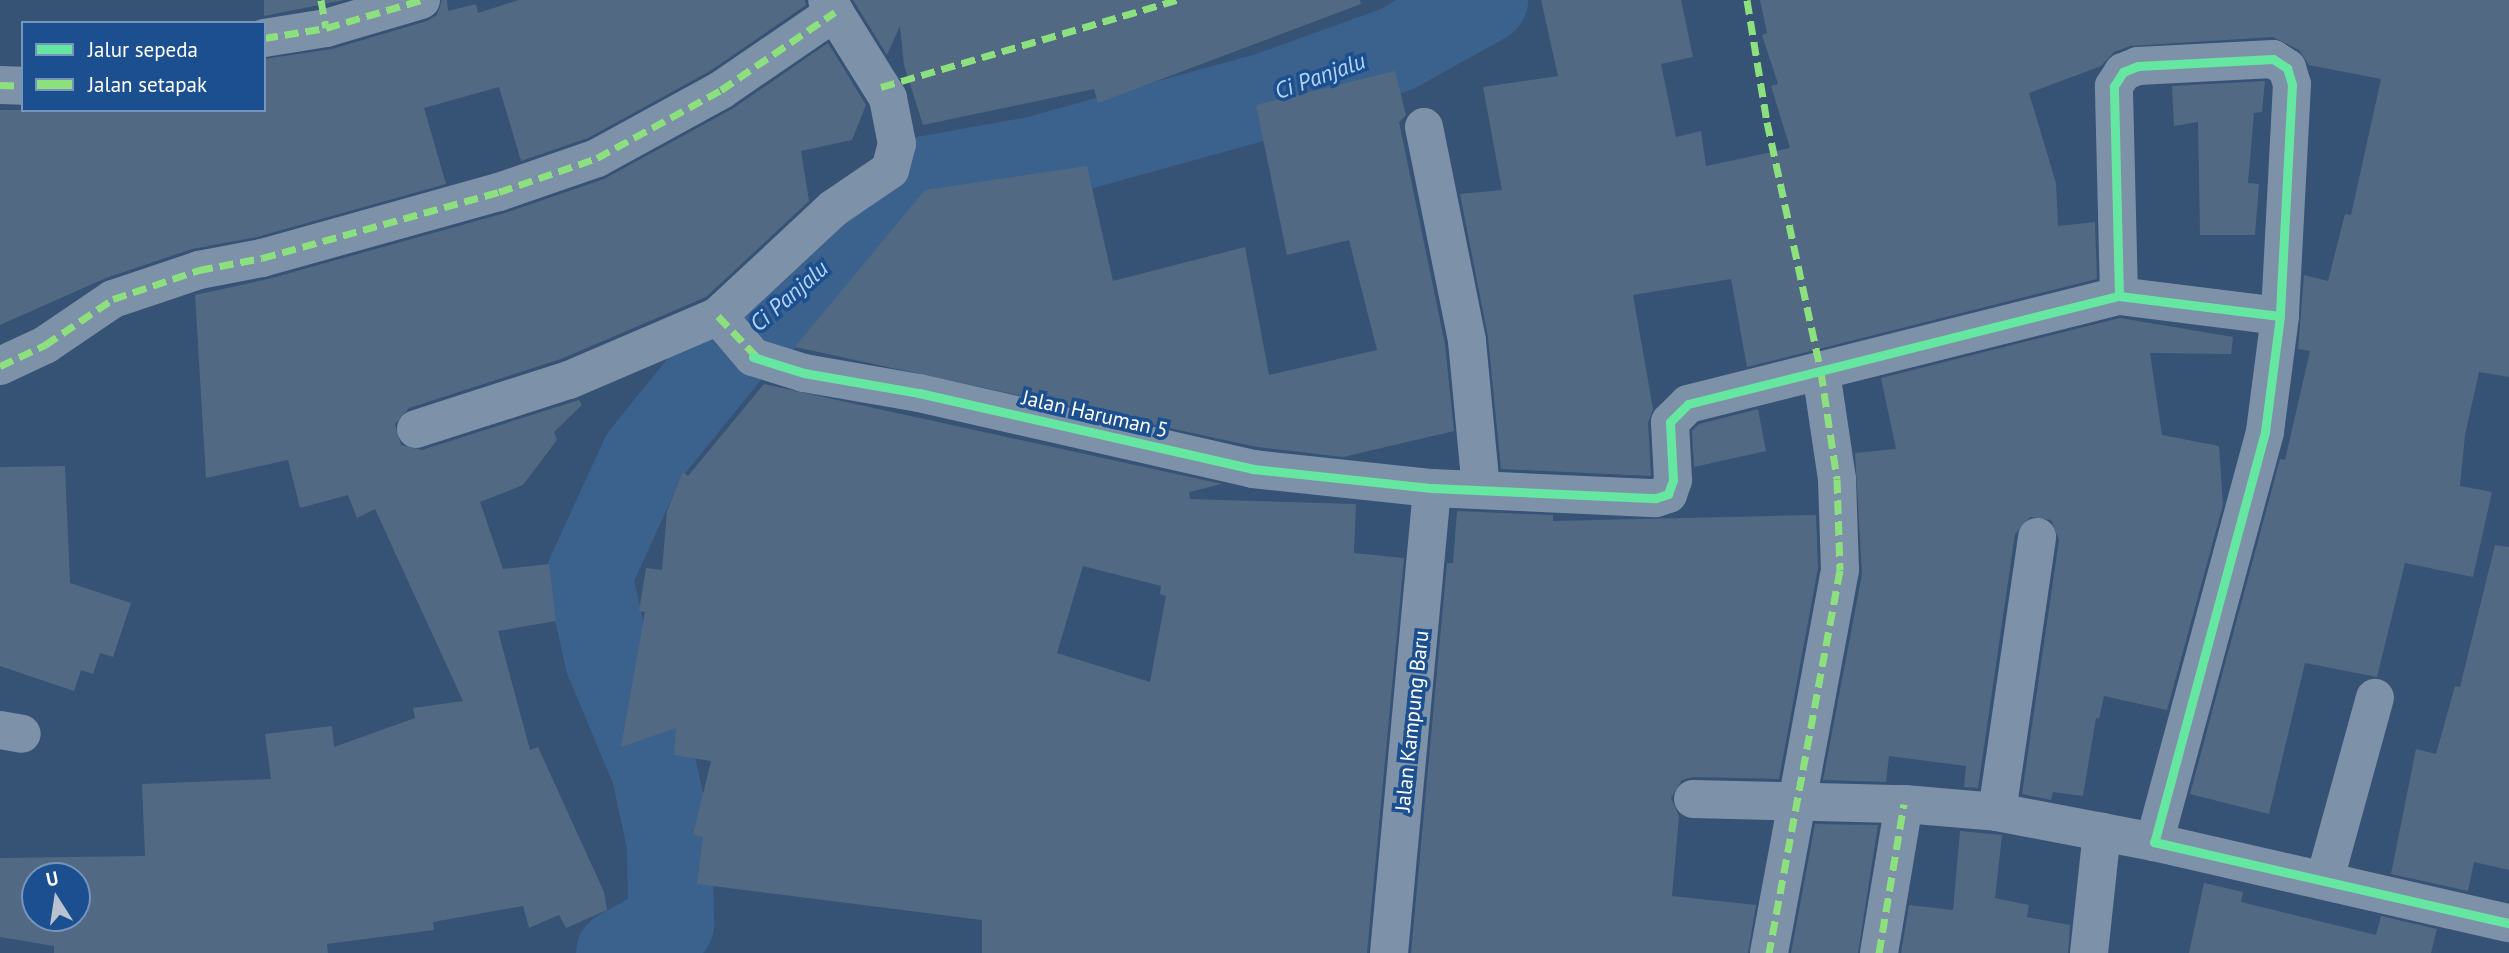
<!DOCTYPE html>
<style>
body{margin:0}
#map{position:relative;width:2509px;height:953px;overflow:hidden;background:#365274;font-family:"PT Sans",sans-serif}
div>[style]{position:absolute}
.river>*{height:86px;margin:-43px;padding:0 43px;transform-origin:43px;border-radius:43px;background:#3b618d}
.building>*{inset:0;background:#526984}
.minor>*{height:38px;margin:-19px;padding:0 19px;transform-origin:19px;border-radius:19px;background:#7d92a8}
.quiet>*{height:7px;margin-top:-3.5px;transform-origin:0;background:repeating-linear-gradient(90deg,#8de07e 0 14px,transparent 0 21px)}
.cycleway>*{height:9px;margin:-4.5px;padding:0 4.5px;transform-origin:4.5px;border-radius:4.5px;background:#66e7a1}
span{translate:-50% -50%;white-space:nowrap;text-align:center;line-height:1.15;-webkit-text-stroke:7px #1b4f8f;paint-order:stroke}
.street-label{font-size:21px;color:#fff}
.water-label{font-size:23px;color:#b5d3f5;font-style:italic}
.legend{position:absolute;left:21px;top:21px;width:245px;height:91px;box-sizing:border-box;background:#1b4f8f;border:2px solid #7695bc;margin:0;padding:9px 12px;list-style:none;font-size:21px;color:#fff}
.legend li{display:flex;align-items:center;gap:14px;height:35px}
.legend b{width:35px;border:2px solid #7695bc}
.north{position:absolute;left:21px;top:862px;width:70px;height:70px;box-sizing:border-box;background:#1b4f8f;border:2px solid #7695bc;border-radius:50%;rotate:348deg;font-size:19px;font-weight:700;line-height:28px;text-align:center;color:#fff}
.north::after{content:'';display:block;margin:auto;width:24px;height:32px;background:#b9c2ce;clip-path:polygon(50% 0,100% 100%,50% 72%,0 100%)}
</style>
<div id="map">
<div class="river">
<div style="left:619px;top:953px;width:60px;rotate:-29.1deg"></div>
<div style="left:671px;top:924px;width:80px;rotate:-90.7deg"></div>
<div style="left:670px;top:844px;width:76px;rotate:-102.2deg"></div>
<div style="left:654px;top:770px;width:119px;rotate:-112.7deg"></div>
<div style="left:608px;top:660px;width:86px;rotate:-102.7deg"></div>
<div style="left:589px;top:576px;width:132px;rotate:-65.4deg"></div>
<div style="left:644px;top:456px;width:148px;rotate:-51deg"></div>
<div style="left:737px;top:341px;width:249px;rotate:-40.6deg"></div>
<div style="left:926px;top:179px;width:113px;rotate:-10.2deg"></div>
<div style="left:1037px;top:159px;width:241px;rotate:-15.4deg"></div>
<div style="left:1269px;top:95px;width:136px;rotate:-19.8deg"></div>
<div style="left:1397px;top:49px;width:101px;rotate:-29.1deg"></div>
</div>
<div class="building">
<div style="clip-path:polygon(264px 0,344px 0,264px 16px)"></div>
<div style="clip-path:polygon(442px 0,447px 0,448px 11px,476px 4px,478px 13px,519px 0,805px 0,806px 5px,710px 71px,588px 138px,521px 161px,499px 87px,424px 108px,446px 184px,257px 237px,192px 249px,106px 278px,0 325px,0 110px,264px 110px,264px 59px,332px 49px,427px 21px,437px 15px)"></div>
<div style="clip-path:polygon(853px 0,1360px 0,1361px 4px,1098px 103px,1094px 89px,923px 125px,904px 65px,900px 26px,887px 55px)"></div>
<div style="clip-path:polygon(1541px 0,1681px 0,1693px 57px,1661px 64px,1676px 137px,1701px 131px,1706px 166px,1790px 148px,1771px 86px,1778px 84px,1762px 35px,1767px 33px,1760px 0,2509px 0,2509px 377px,2479px 372px,2465px 435px,2460px 486px,2492px 492px,2473px 577px,2405px 563px,2377px 677px,2305px 663px,2269px 814px,2190px 794px,2280px 459px,2285px 460px,2310px 351px,2298px 349px,2304px 275px,2328px 281px,2345px 214px,2351px 215px,2381px 79px,2309px 65px,2299px 50px,2273px 37px,2130px 46px,2114px 52px,2101px 66px,2029px 93px,2056px 183px,2058px 226px,2095px 222px,2097px 279px,1747px 367px,1731px 279px,1633px 295px,1653px 409px,1648px 423px,1651px 476px,1501px 469px,1488px 337px,1460px 194px,1502px 190px,1483px 87px,1558px 76px)"></div>
<div style="clip-path:polygon(evenodd,828px 43px,866px 105px,852px 140px,801px 151px,809px 201px,706px 297px,561px 359px,409px 408px,395px 424px,401px 445px,422px 450px,579px 400px,582px 405px,554px 432px,557px 440px,523px 485px,480px 502px,503px 569px,549px 564px,556px 621px,498px 631px,530px 750px,538px 747px,604px 892px,607px 910px,566px 928px,559px 915px,529px 928px,523px 906px,433px 922px,434px 930px,327px 944px,328px 953px,54px 953px,54px 946px,0 937px,0 858px,145px 856px,142px 784px,271px 779px,265px 734px,332px 726px,334px 747px,415px 718px,413px 708px,463px 701px,375px 509px,357px 518px,348px 495px,300px 508px,288px 460px,206px 478px,195px 295px,268px 279px,505px 213px,604px 179px,732px 109px,828px 43px,35px 876px,77px 876px,77px 918px,35px 918px,35px 876px)"></div>
<div style="clip-path:polygon(1395px 71px,1406px 115px,1399px 122px,1445px 344px,1454px 431px,1343px 457px,1257px 447px,795px 347px,925px 190px,1087px 166px,1113px 281px,1245px 247px,1269px 375px,1377px 350px,1349px 240px,1287px 255px,1256px 105px)"></div>
<div style="clip-path:polygon(2265px 81px,2262px 112px,2254px 113px,2248px 183px,2259px 184px,2255px 235px,2200px 235px,2198px 122px,2174px 126px,2172px 86px)"></div>
<div style="clip-path:polygon(2120px 318px,2233px 337px,2231px 354px,2150px 353px,2162px 435px,2219px 446px,2223px 505px,2167px 710px,2104px 696px,2099px 719px,2096px 718px,2083px 796px,2053px 792px,2051px 800px,2022px 794px,2059px 540px,2051px 520px,2030px 517px,2015px 534px,1978px 788px,1964px 787px,1966px 766px,1889px 756px,1886px 782px,1823px 780px,1862px 574px,1855px 453px,1896px 449px,1881px 378px)"></div>
<div style="clip-path:polygon(evenodd,764px 384px,1222px 484px,1189px 492px,1190px 499px,1356px 504px,1354px 553px,1404px 558px,1367px 953px,982px 953px,982px 920px,697px 884px,703px 837px,693px 835px,711px 761px,674px 755px,676px 728px,621px 747px,645px 612px,639px 611px,646px 568px,662px 570px,667px 511px,683px 472px,688px 476px,764px 384px,1083px 566px,1161px 586px,1160px 594px,1166px 596px,1150px 682px,1057px 653px,1083px 566px)"></div>
<div style="clip-path:polygon(1758px 409px,1766px 451px,1694px 467px,1692px 431px,1699px 424px)"></div>
<div style="clip-path:polygon(65px 466px,70px 583px,131px 603px,113px 657px,100px 653px,93px 674px,81px 670px,74px 691px,0 666px,0 467px)"></div>
<div style="clip-path:polygon(1457px 511px,1553px 515px,1553px 521px,1816px 515px,1818px 568px,1779px 779px,1693px 777px,1682px 780px,1671px 798px,1679px 816px,1672px 896px,1756px 905px,1748px 953px,1411px 953px,1447px 563px,1453px 563px)"></div>
<div style="clip-path:polygon(2495px 545px,2509px 547px,2509px 870px,2474px 862px,2468px 891px,2391px 874px,2416px 749px,2436px 754px,2455px 686px,2460px 687px)"></div>
<div style="clip-path:polygon(1815px 824px,1878px 825px,1858px 953px,1791px 953px)"></div>
<div style="clip-path:polygon(1960px 831px,2002px 835px,1995px 898px,2029px 905px,2027px 917px,2070px 925px,2068px 953px,1901px 953px,1909px 905px,1953px 910px)"></div>
<div style="clip-path:polygon(2204px 883px,2243px 892px,2241px 902px,2376px 935px,2381px 916px,2437px 929px,2431px 953px,2189px 953px)"></div>
</div>
<div class="minor">
<div style="left:264px;top:38px;width:63px;rotate:-9.2deg"></div>
<div style="left:326px;top:28px;width:99px;rotate:-16.4deg"></div>
<div style="left:0;top:85px;width:23px;rotate:2deg"></div>
<div style="left:1424px;top:127px;width:218px;rotate:78.6deg"></div>
<div style="left:1467px;top:341px;width:149px;rotate:84.6deg"></div>
<div style="left:2119px;top:296px;width:210px;rotate:-91.4deg"></div>
<div style="left:2114px;top:86px;width:17px;rotate:-57deg"></div>
<div style="left:2123px;top:72px;width:16px;rotate:-22deg"></div>
<div style="left:2138px;top:66px;width:135px;rotate:-3deg"></div>
<div style="left:2273px;top:59px;width:17px;rotate:33deg"></div>
<div style="left:2287px;top:68px;width:17px;rotate:73deg"></div>
<div style="left:2292px;top:84px;width:232px;rotate:93deg"></div>
<div style="left:718px;top:316px;width:54px;rotate:49.5deg"></div>
<div style="left:753px;top:357px;width:53px;rotate:17.4deg"></div>
<div style="left:804px;top:373px;width:117px;rotate:9.9deg"></div>
<div style="left:919px;top:393px;width:343px;rotate:12.8deg"></div>
<div style="left:1253px;top:469px;width:180px;rotate:6.1deg"></div>
<div style="left:1432px;top:488px;width:224px;rotate:2.6deg"></div>
<div style="left:1656px;top:498px;width:13px;rotate:-18deg"></div>
<div style="left:1668px;top:494px;width:15px;rotate:-70deg"></div>
<div style="left:1673px;top:480px;width:58px;rotate:-93deg"></div>
<div style="left:1670px;top:422px;width:25px;rotate:-45deg"></div>
<div style="left:1688px;top:404px;width:444px;rotate:-14.1deg"></div>
<div style="left:2119px;top:296px;width:162px;rotate:7.1deg"></div>
<div style="left:2280px;top:316px;width:117px;rotate:97.4deg"></div>
<div style="left:2265px;top:432px;width:425px;rotate:105.1deg"></div>
<div style="left:2154px;top:842px;width:364px;rotate:12.9deg"></div>
<div style="left:0;top:366px;width:50px;rotate:-25deg"></div>
<div style="left:45px;top:345px;width:82px;rotate:-34.1deg"></div>
<div style="left:113px;top:299px;width:91px;rotate:-18.6deg"></div>
<div style="left:199px;top:270px;width:64px;rotate:-10.8deg"></div>
<div style="left:262px;top:258px;width:246px;rotate:-15.6deg"></div>
<div style="left:499px;top:192px;width:104px;rotate:-19.1deg"></div>
<div style="left:597px;top:158px;width:141px;rotate:-28.7deg"></div>
<div style="left:721px;top:90px;width:138px;rotate:-34.4deg"></div>
<div style="left:416px;top:429px;width:161px;rotate:-17.8deg"></div>
<div style="left:569px;top:380px;width:162px;rotate:-23.2deg"></div>
<div style="left:718px;top:316px;width:158px;rotate:-43deg"></div>
<div style="left:834px;top:208px;width:68px;rotate:-34.2deg"></div>
<div style="left:890px;top:170px;width:27px;rotate:-75deg"></div>
<div style="left:897px;top:144px;width:47px;rotate:-101.1deg"></div>
<div style="left:888px;top:98px;width:115px;rotate:-121.9deg"></div>
<div style="left:0;top:730px;width:22px;rotate:10deg"></div>
<div style="left:1693px;top:799px;width:211px;rotate:1.4deg"></div>
<div style="left:1904px;top:804px;width:93px;rotate:4.9deg"></div>
<div style="left:1997px;top:812px;width:160px;rotate:10.8deg"></div>
<div style="left:1997px;top:812px;width:278px;rotate:-81.7deg"></div>
<div style="left:2325px;top:879px;width:188px;rotate:-74.6deg"></div>
<div style="left:1389px;top:953px;width:467px;rotate:-84.7deg"></div>
<div style="left:1769px;top:953px;width:390px;rotate:-79.5deg"></div>
<div style="left:1840px;top:570px;width:91px;rotate:-91.9deg"></div>
<div style="left:1837px;top:479px;width:108px;rotate:-98.5deg"></div>
<div style="left:1879px;top:953px;width:151px;rotate:-80.5deg"></div>
<div style="left:2089px;top:953px;width:122px;rotate:-83.9deg"></div>
</div>
<div class="quiet">
<div style="left:321px;top:0;width:28px;rotate:80deg"></div>
<div style="left:1747px;top:0;width:124px;rotate:80.7deg"></div>
<div style="left:1767px;top:122px;width:256px;rotate:77.8deg"></div>
<div style="left:1821px;top:372px;width:108px;rotate:81.5deg"></div>
<div style="left:1837px;top:479px;width:91px;rotate:88.1deg"></div>
<div style="left:1840px;top:570px;width:390px;rotate:100.5deg"></div>
<div style="left:264px;top:38px;width:63px;rotate:-9.2deg"></div>
<div style="left:326px;top:28px;width:99px;rotate:-16.4deg"></div>
<div style="left:0;top:85px;width:23px;rotate:2deg"></div>
<div style="left:881px;top:87px;width:309px;rotate:-16.4deg"></div>
<div style="left:718px;top:316px;width:59px;rotate:46.4deg"></div>
<div style="left:0;top:366px;width:50px;rotate:-25deg"></div>
<div style="left:45px;top:345px;width:82px;rotate:-34.1deg"></div>
<div style="left:113px;top:299px;width:91px;rotate:-18.6deg"></div>
<div style="left:199px;top:270px;width:64px;rotate:-10.8deg"></div>
<div style="left:262px;top:258px;width:246px;rotate:-15.6deg"></div>
<div style="left:499px;top:192px;width:104px;rotate:-19.1deg"></div>
<div style="left:597px;top:158px;width:141px;rotate:-28.7deg"></div>
<div style="left:721px;top:90px;width:138px;rotate:-34.4deg"></div>
<div style="left:1879px;top:953px;width:151px;rotate:-80.5deg"></div>
</div>
<div class="cycleway">
<div style="left:2119px;top:296px;width:210px;rotate:-91.4deg"></div>
<div style="left:2114px;top:86px;width:17px;rotate:-57deg"></div>
<div style="left:2123px;top:72px;width:16px;rotate:-22deg"></div>
<div style="left:2138px;top:66px;width:135px;rotate:-3deg"></div>
<div style="left:2273px;top:59px;width:17px;rotate:33deg"></div>
<div style="left:2287px;top:68px;width:17px;rotate:73deg"></div>
<div style="left:2292px;top:84px;width:232px;rotate:93deg"></div>
<div style="left:753px;top:357px;width:53px;rotate:17.4deg"></div>
<div style="left:804px;top:373px;width:117px;rotate:9.9deg"></div>
<div style="left:919px;top:393px;width:343px;rotate:12.8deg"></div>
<div style="left:1253px;top:469px;width:180px;rotate:6.1deg"></div>
<div style="left:1432px;top:488px;width:224px;rotate:2.6deg"></div>
<div style="left:1656px;top:498px;width:13px;rotate:-18deg"></div>
<div style="left:1668px;top:494px;width:15px;rotate:-70deg"></div>
<div style="left:1673px;top:480px;width:58px;rotate:-93deg"></div>
<div style="left:1670px;top:422px;width:25px;rotate:-45deg"></div>
<div style="left:1688px;top:404px;width:444px;rotate:-14.1deg"></div>
<div style="left:2119px;top:296px;width:162px;rotate:7.1deg"></div>
<div style="left:2280px;top:316px;width:117px;rotate:97.4deg"></div>
<div style="left:2265px;top:432px;width:425px;rotate:105.1deg"></div>
<div style="left:2154px;top:842px;width:364px;rotate:12.9deg"></div>
</div>
<div class="street-label">
<span style="left:1095px;top:414px;rotate:13deg">Jalan Haruman 5</span>
<span style="left:1412px;top:721px;rotate:-84deg">Jalan Kampung Baru</span>
</div>
<div class="water-label">
<span style="left:1320px;top:76px;rotate:-20deg">Ci Panjalu</span>
<span style="left:789px;top:296px;rotate:-41deg">Ci Panjalu</span>
</div>
<ul class="legend">
<li><b style="height:9px;background:#66e7a1"></b>Jalur sepeda</li>
<li><b style="height:9px;background:#8de07e"></b>Jalan setapak</li>
</ul>
<div class="north">U</div>
</div>
